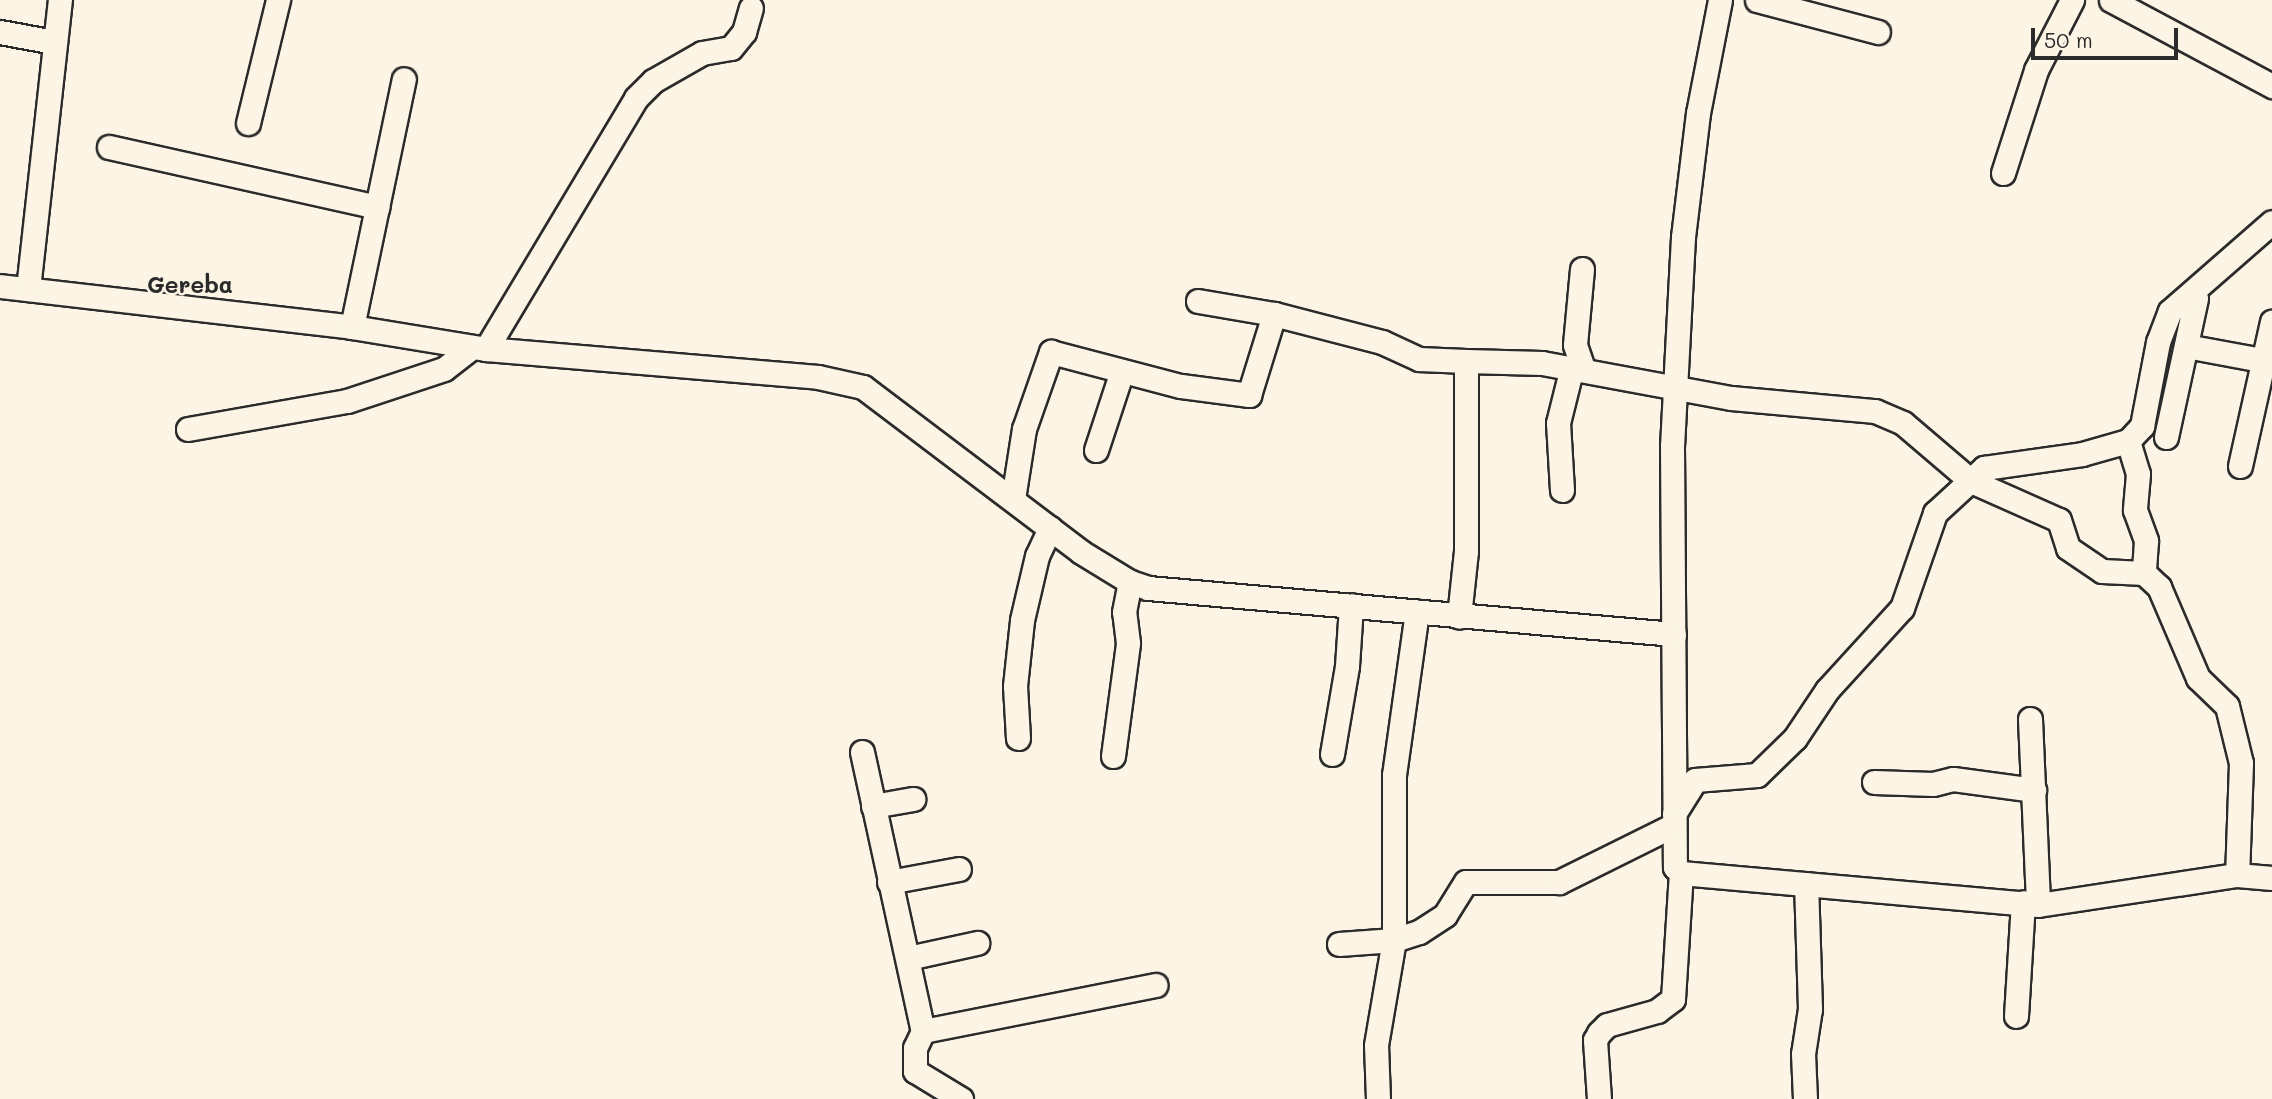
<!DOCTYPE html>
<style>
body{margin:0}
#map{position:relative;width:2272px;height:1099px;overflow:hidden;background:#fcf5e5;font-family:Mali,sans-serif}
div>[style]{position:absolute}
.roads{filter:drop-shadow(2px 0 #2b2b2b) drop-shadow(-2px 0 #2b2b2b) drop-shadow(0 2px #2b2b2b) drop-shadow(0 -2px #2b2b2b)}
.minor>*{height:23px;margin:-11.5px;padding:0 11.5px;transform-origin:11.5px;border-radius:11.5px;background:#fcf5e5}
span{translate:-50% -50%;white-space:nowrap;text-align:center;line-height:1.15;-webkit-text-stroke:5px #fcf5e5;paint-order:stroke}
.quarter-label{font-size:23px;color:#2b2b2b;font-weight:700}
.scale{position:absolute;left:2031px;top:28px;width:147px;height:32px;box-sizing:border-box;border:4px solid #2b2b2b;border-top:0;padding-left:9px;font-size:21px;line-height:24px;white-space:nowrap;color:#2b2b2b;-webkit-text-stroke:5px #fcf5e5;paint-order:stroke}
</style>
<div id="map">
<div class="roads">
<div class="minor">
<div style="left:1720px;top:0;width:115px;rotate:101deg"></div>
<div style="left:1698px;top:113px;width:125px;rotate:96.9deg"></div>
<div style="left:1683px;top:237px;width:209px;rotate:93deg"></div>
<div style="left:1672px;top:446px;width:421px;rotate:89.6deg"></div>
<div style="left:1675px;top:867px;width:8px;rotate:45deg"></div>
<div style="left:1681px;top:873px;width:358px;rotate:5.1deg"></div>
<div style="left:2038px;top:905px;width:201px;rotate:-8.6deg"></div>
<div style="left:2237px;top:875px;width:35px;rotate:5deg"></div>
<div style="left:1757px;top:0;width:125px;rotate:14.8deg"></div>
<div style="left:2111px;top:0;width:183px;rotate:28.1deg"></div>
<div style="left:0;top:32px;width:55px;rotate:10.5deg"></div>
<div style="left:248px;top:123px;width:127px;rotate:-76.3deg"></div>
<div style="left:109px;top:147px;width:275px;rotate:12.6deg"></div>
<div style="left:2003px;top:173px;width:108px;rotate:-72.2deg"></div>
<div style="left:2036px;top:70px;width:79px;rotate:-62.8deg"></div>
<div style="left:1582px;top:269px;width:76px;rotate:95.3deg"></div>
<div style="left:1575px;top:345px;width:24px;rotate:71deg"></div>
<div style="left:0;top:286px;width:354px;rotate:6.6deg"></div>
<div style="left:352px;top:327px;width:136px;rotate:9.3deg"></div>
<div style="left:486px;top:349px;width:333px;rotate:4.8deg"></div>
<div style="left:818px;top:377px;width:46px;rotate:12.5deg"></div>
<div style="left:863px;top:387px;width:273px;rotate:37.1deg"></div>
<div style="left:1081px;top:552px;width:57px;rotate:31.5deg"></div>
<div style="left:1130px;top:582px;width:19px;rotate:18deg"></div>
<div style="left:1148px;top:588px;width:528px;rotate:5deg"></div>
<div style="left:28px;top:289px;width:291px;rotate:-83.7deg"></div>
<div style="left:1198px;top:301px;width:77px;rotate:9.7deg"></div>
<div style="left:1274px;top:314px;width:112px;rotate:14.5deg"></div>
<div style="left:1382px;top:342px;width:41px;rotate:24.7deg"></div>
<div style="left:1419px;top:359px;width:47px;rotate:2.4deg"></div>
<div style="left:1466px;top:361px;width:190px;rotate:90deg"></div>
<div style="left:1466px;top:551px;width:66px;rotate:96.1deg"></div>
<div style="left:352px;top:327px;width:253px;rotate:-78.2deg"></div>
<div style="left:2186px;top:346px;width:87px;rotate:10.5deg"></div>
<div style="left:486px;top:349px;width:292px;rotate:-59.1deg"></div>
<div style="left:636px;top:98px;width:24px;rotate:-45deg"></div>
<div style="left:653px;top:81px;width:56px;rotate:-29.7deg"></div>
<div style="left:702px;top:53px;width:29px;rotate:-10deg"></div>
<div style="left:731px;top:48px;width:21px;rotate:-51deg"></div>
<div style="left:744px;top:32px;width:25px;rotate:-74deg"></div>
<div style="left:1466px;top:361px;width:76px;rotate:1.5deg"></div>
<div style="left:1542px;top:363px;width:192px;rotate:10.5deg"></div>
<div style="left:1731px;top:398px;width:145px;rotate:5.2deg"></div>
<div style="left:1875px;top:411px;width:30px;rotate:23deg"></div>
<div style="left:1903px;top:423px;width:89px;rotate:40.5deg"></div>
<div style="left:1971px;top:481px;width:96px;rotate:23.9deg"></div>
<div style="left:2059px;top:520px;width:29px;rotate:72deg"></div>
<div style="left:2068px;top:548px;width:41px;rotate:34.1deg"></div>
<div style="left:2102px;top:571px;width:42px;rotate:2.7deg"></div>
<div style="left:188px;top:429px;width:161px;rotate:-10deg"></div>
<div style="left:347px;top:401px;width:102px;rotate:-18.3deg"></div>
<div style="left:444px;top:369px;width:36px;rotate:-38deg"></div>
<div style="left:2166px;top:437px;width:142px;rotate:-77.8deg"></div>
<div style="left:2128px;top:441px;width:34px;rotate:73deg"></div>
<div style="left:2138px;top:474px;width:36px;rotate:95deg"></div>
<div style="left:2135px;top:510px;width:33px;rotate:70deg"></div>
<div style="left:2146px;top:541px;width:32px;rotate:94deg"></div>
<div style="left:2144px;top:573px;width:21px;rotate:43deg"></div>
<div style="left:2159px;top:587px;width:99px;rotate:66.8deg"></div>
<div style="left:2198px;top:678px;width:40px;rotate:44deg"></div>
<div style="left:2227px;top:706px;width:59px;rotate:76.2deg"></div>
<div style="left:2241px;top:763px;width:112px;rotate:92deg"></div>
<div style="left:1096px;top:450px;width:83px;rotate:-71.8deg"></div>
<div style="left:2240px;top:466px;width:148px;rotate:-77.5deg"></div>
<div style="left:1562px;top:490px;width:67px;rotate:-93.4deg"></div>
<div style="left:1558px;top:423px;width:58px;rotate:-76deg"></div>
<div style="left:1013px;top:499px;width:71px;rotate:-81.1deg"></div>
<div style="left:1024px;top:429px;width:82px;rotate:-70.7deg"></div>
<div style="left:1051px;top:352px;width:134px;rotate:14.7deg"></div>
<div style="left:1181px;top:386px;width:69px;rotate:7.5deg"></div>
<div style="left:1249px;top:395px;width:85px;rotate:-72.8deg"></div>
<div style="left:2030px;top:719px;width:186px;rotate:87.5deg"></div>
<div style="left:1018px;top:738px;width:52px;rotate:-93.3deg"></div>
<div style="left:1015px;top:686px;width:66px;rotate:-83.9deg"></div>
<div style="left:1022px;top:620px;width:66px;rotate:-76.8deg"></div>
<div style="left:1037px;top:556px;width:31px;rotate:-65deg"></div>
<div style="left:862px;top:752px;width:286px;rotate:77.7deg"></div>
<div style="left:923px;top:1031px;width:19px;rotate:115deg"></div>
<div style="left:915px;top:1048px;width:23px;rotate:90deg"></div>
<div style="left:915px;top:1071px;width:54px;rotate:31.3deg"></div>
<div style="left:1332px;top:754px;width:89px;rotate:-80.3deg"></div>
<div style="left:1347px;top:666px;width:61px;rotate:-86.2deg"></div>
<div style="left:1113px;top:756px;width:114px;rotate:-82.4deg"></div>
<div style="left:1128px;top:643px;width:31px;rotate:-97deg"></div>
<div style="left:1124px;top:612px;width:31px;rotate:-79deg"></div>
<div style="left:1874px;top:782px;width:59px;rotate:1.9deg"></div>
<div style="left:1933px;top:784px;width:21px;rotate:-14deg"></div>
<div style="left:1953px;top:779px;width:82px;rotate:7.7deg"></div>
<div style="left:873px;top:806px;width:41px;rotate:-9.9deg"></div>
<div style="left:1674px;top:814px;width:40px;rotate:-58deg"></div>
<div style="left:1695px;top:780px;width:62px;rotate:-4.6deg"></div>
<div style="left:1757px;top:775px;width:53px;rotate:-44.2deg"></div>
<div style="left:1795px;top:738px;width:58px;rotate:-56.3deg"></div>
<div style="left:1827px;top:690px;width:111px;rotate:-47.6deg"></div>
<div style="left:1902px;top:608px;width:101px;rotate:-70.8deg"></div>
<div style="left:1935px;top:513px;width:67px;rotate:-42.6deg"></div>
<div style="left:1984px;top:468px;width:99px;rotate:-8.1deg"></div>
<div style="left:2082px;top:454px;width:48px;rotate:-15.8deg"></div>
<div style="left:2128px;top:441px;width:21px;rotate:-47deg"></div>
<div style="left:2142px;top:426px;width:86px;rotate:-79.2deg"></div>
<div style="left:2158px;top:342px;width:33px;rotate:-69deg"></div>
<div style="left:2170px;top:311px;width:135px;rotate:-41.1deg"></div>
<div style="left:889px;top:882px;width:71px;rotate:-10.5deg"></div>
<div style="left:1339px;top:944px;width:55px;rotate:-4.2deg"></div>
<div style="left:1394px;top:940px;width:26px;rotate:-18deg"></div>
<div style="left:1419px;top:932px;width:31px;rotate:-33deg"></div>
<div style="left:1445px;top:915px;width:39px;rotate:-58deg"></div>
<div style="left:1466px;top:882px;width:93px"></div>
<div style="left:1559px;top:882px;width:128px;rotate:-26.4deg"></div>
<div style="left:908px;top:958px;width:71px;rotate:-12.3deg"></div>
<div style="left:2016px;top:1016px;width:114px;rotate:-86.5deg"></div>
<div style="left:923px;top:1031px;width:237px;rotate:-11.2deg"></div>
<div style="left:1378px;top:1099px;width:54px;rotate:-92.1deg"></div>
<div style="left:1376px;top:1045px;width:107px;rotate:-80.3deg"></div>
<div style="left:1394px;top:940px;width:165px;rotate:-90deg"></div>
<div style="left:1394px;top:775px;width:165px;rotate:-82deg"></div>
<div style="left:1599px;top:1099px;width:59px;rotate:-93.9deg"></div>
<div style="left:1595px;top:1040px;width:8px;rotate:-60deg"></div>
<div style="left:1599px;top:1033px;width:11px;rotate:-45deg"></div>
<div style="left:1607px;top:1025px;width:52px;rotate:-15.6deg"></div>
<div style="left:1657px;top:1011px;width:20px;rotate:-37deg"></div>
<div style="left:1673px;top:999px;width:126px;rotate:-86.4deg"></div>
<div style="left:1805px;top:1099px;width:45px;rotate:-92.5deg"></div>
<div style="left:1803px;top:1054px;width:46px;rotate:-81.2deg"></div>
<div style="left:1810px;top:1009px;width:125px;rotate:-91.8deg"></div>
</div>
</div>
<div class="quarter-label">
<span style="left:190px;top:284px">Gereba</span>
</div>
<div class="scale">50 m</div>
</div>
